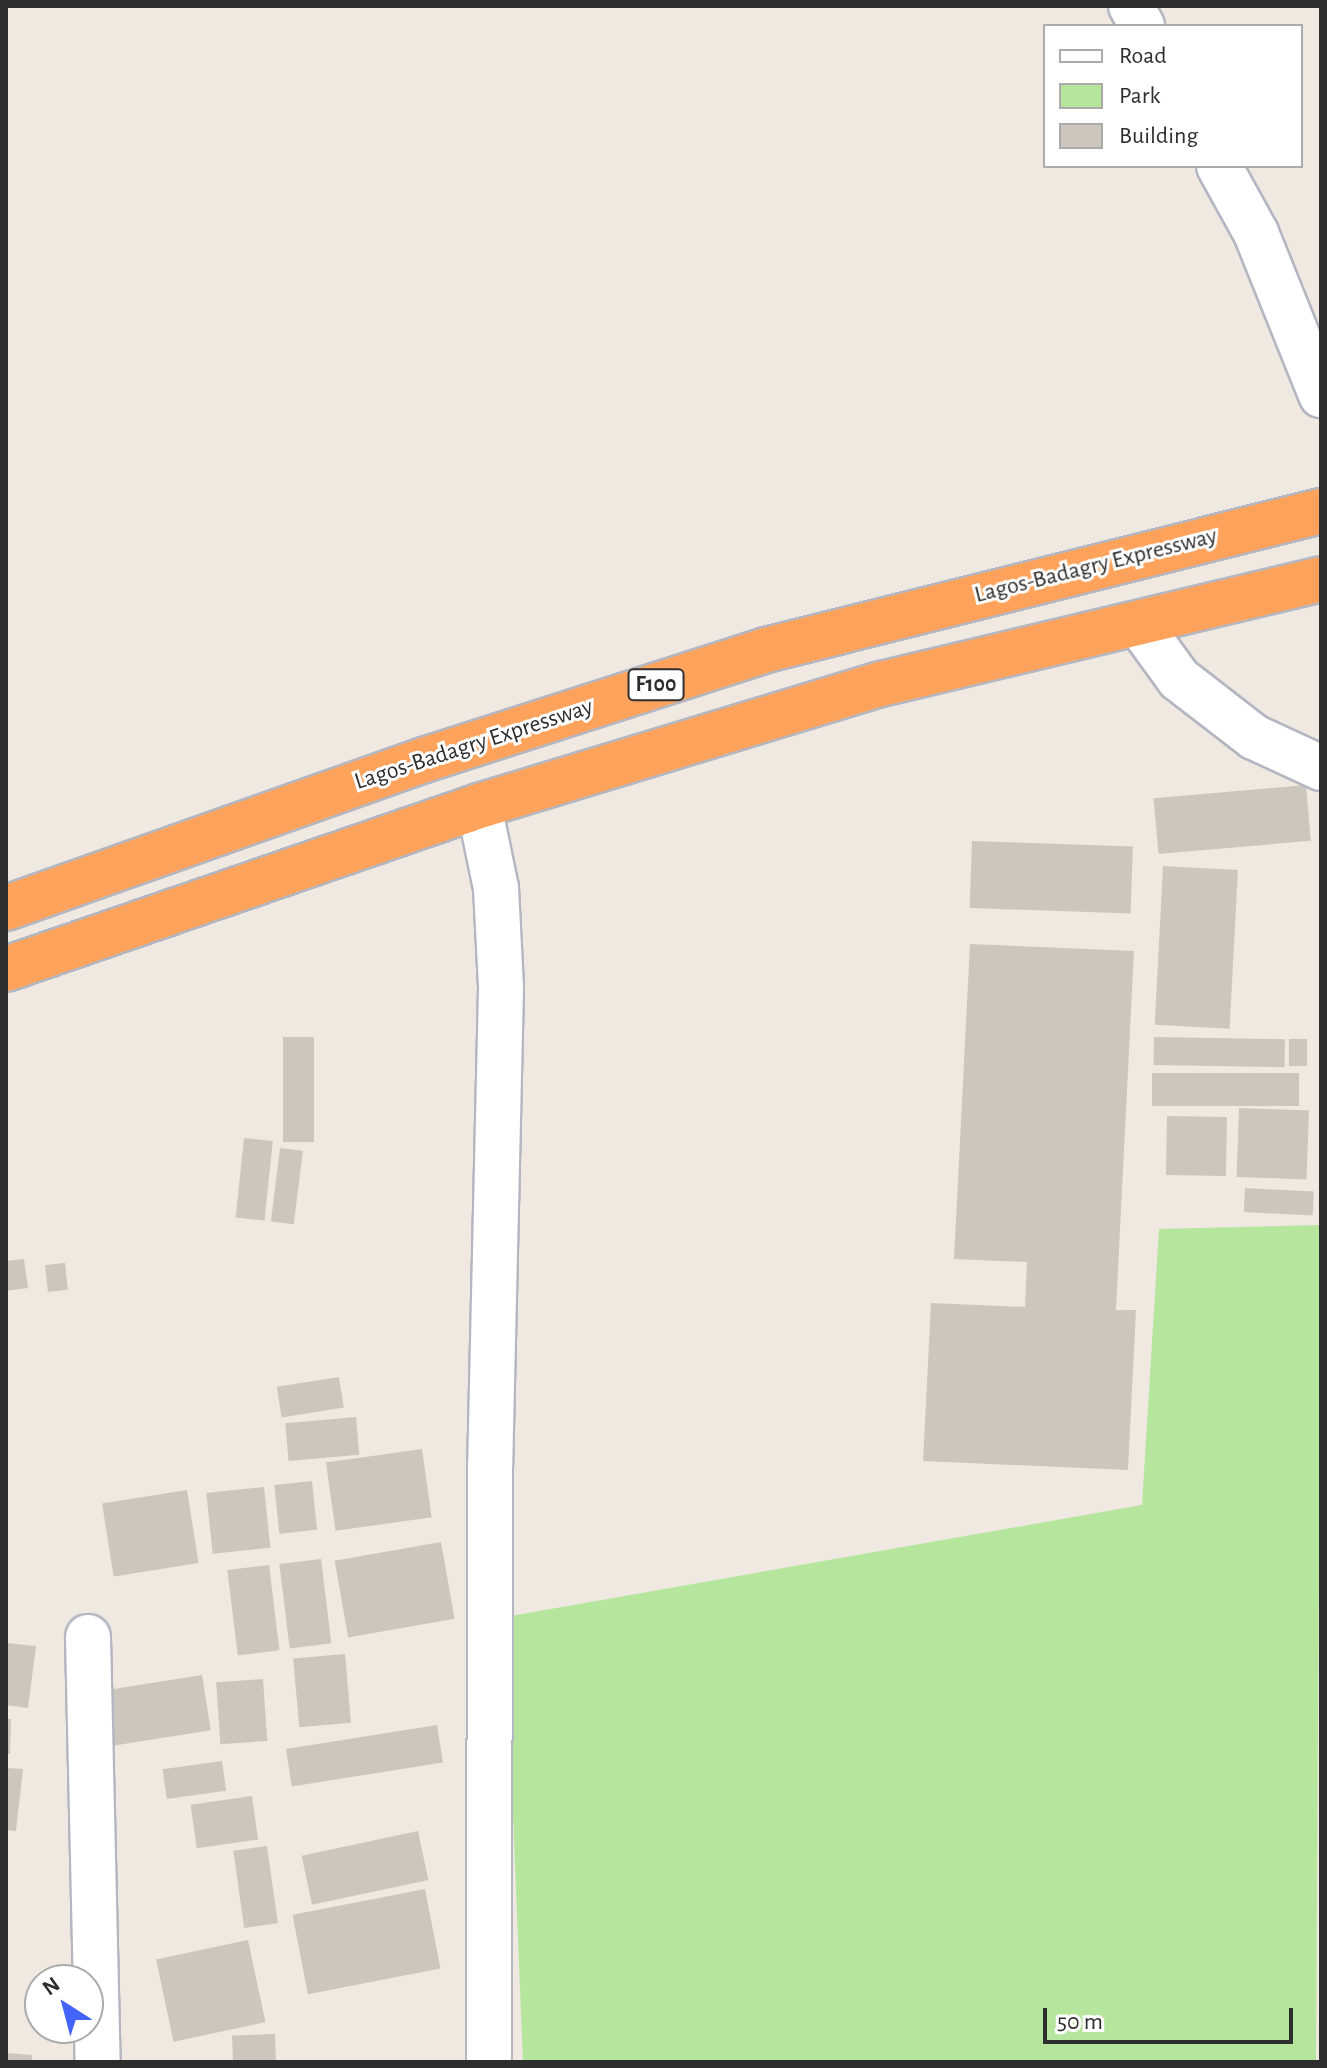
<!DOCTYPE html>
<style>
body{margin:0}
#map{position:relative;width:1327px;height:2068px;overflow:hidden;background:#efe9e1;font-family:"Alegreya Sans",sans-serif}
div>[style]{position:absolute}
.green>*{inset:0;background:#b6e59e}
.building>*{inset:0;background:#cbc7bf;transform-origin:0 0}
.roads{filter:drop-shadow(2px 0 #b4b7c1) drop-shadow(-2px 0 #b4b7c1) drop-shadow(0 2px #b4b7c1) drop-shadow(0 -2px #b4b7c1)}
.minor>*{height:44px;margin:-22px;padding:0 22px;transform-origin:22px;border-radius:22px;background:#fff}
.highway>*{height:44px;margin:-22px;padding:0 22px;transform-origin:22px;border-radius:22px;background:#ffa35c}
span{translate:-50% -50%;white-space:nowrap;text-align:center;line-height:1.15;-webkit-text-stroke:6px #fff;paint-order:stroke}
.shield-label span{padding:2px 6px;background:#fff;border:2px solid;border-radius:6px;-webkit-text-stroke-width:0}
.shield-label{font-size:22px;color:#2e2e2e;font-weight:700}
.street-label{font-size:24px;color:#2e2e2e}
.frame{position:absolute;inset:0;border:8px solid #2e2e2e;pointer-events:none}
.legend{position:absolute;left:1043px;top:24px;width:260px;height:144px;box-sizing:border-box;background:#fff;border:2px solid #ababab;margin:0;padding:10px 14px;list-style:none;font-size:24px;color:#2e2e2e}
.legend li{display:flex;align-items:center;gap:16px;height:40px}
.legend b{width:40px;border:2px solid #ababab}
.north{position:absolute;left:24px;top:1964px;width:80px;height:80px;box-sizing:border-box;background:#fff;border:2px solid #ababab;border-radius:50%;rotate:324deg;font-size:22px;font-weight:700;line-height:32px;text-align:center;color:#2e2e2e}
.north::after{content:'';display:block;margin:auto;width:28px;height:36px;background:#4264fb;clip-path:polygon(50% 0,100% 100%,50% 72%,0 100%)}
.scale{position:absolute;left:1043px;top:2008px;width:250px;height:36px;box-sizing:border-box;border:4px solid #2e2e2e;border-top:0;padding-left:10px;font-size:24px;line-height:28px;white-space:nowrap;color:#2e2e2e;-webkit-text-stroke:6px #fff;paint-order:stroke}
</style>
<div id="map">
<div class="green">
<div style="clip-path:polygon(1321px 1225px,1316px 2062px,523px 2062px,505px 1617px,1142px 1505px,1159px 1229px)"></div>
</div>
<div class="building">
<div style="left:1306px;top:785px;width:56px;height:153px;rotate:85deg"></div>
<div style="left:972px;top:841px;width:161px;height:67px;rotate:2deg"></div>
<div style="left:1163px;top:866px;width:75px;height:159px;rotate:3deg"></div>
<div style="clip-path:polygon(970px 944px,1134px 951px,1116px 1310px,1136px 1310px,1128px 1470px,923px 1461px,931px 1303px,1025px 1307px,1027px 1262px,954px 1259px)"></div>
<div style="left:283px;top:1037px;width:31px;height:105px"></div>
<div style="left:1154px;top:1037px;width:131px;height:28px;rotate:1deg"></div>
<div style="left:1289px;top:1039px;width:18px;height:27px"></div>
<div style="left:1152px;top:1073px;width:147px;height:33px"></div>
<div style="left:1239px;top:1108px;width:70px;height:69px;rotate:2deg"></div>
<div style="left:1167px;top:1116px;width:60px;height:59px;rotate:1deg"></div>
<div style="left:244px;top:1138px;width:29px;height:80px;rotate:6deg"></div>
<div style="left:280px;top:1148px;width:23px;height:74px;rotate:7deg"></div>
<div style="left:1245px;top:1188px;width:69px;height:24px;rotate:3deg"></div>
<div style="clip-path:polygon(24px 1259px,28px 1288px,6px 1291px,6px 1261px)"></div>
<div style="left:65px;top:1263px;width:27px;height:20px;rotate:84deg"></div>
<div style="left:339px;top:1377px;width:31px;height:63px;rotate:81deg"></div>
<div style="left:356px;top:1417px;width:38px;height:71px;rotate:85deg"></div>
<div style="left:422px;top:1449px;width:69px;height:97px;rotate:82deg"></div>
<div style="left:312px;top:1481px;width:49px;height:38px;rotate:84deg"></div>
<div style="left:264px;top:1487px;width:61px;height:58px;rotate:84deg"></div>
<div style="left:187px;top:1490px;width:74px;height:86px;rotate:81deg"></div>
<div style="left:441px;top:1542px;width:78px;height:108px;rotate:80deg"></div>
<div style="left:321px;top:1559px;width:85px;height:42px;rotate:83deg"></div>
<div style="left:269px;top:1565px;width:86px;height:42px;rotate:83deg"></div>
<div style="clip-path:polygon(6px 1643px,36px 1646px,28px 1708px,6px 1705px)"></div>
<div style="left:345px;top:1654px;width:69px;height:52px;rotate:85deg"></div>
<div style="left:202px;top:1675px;width:56px;height:99px;rotate:81deg"></div>
<div style="left:263px;top:1679px;width:62px;height:47px;rotate:86deg"></div>
<div style="clip-path:polygon(6px 1719px,11px 1719px,10px 1754px,6px 1754px)"></div>
<div style="left:437px;top:1725px;width:38px;height:153px;rotate:81deg"></div>
<div style="left:222px;top:1761px;width:30px;height:60px;rotate:82deg"></div>
<div style="clip-path:polygon(6px 1768px,23px 1769px,16px 1831px,6px 1830px)"></div>
<div style="left:252px;top:1796px;width:44px;height:62px;rotate:82deg"></div>
<div style="left:418px;top:1831px;width:50px;height:119px;rotate:78deg"></div>
<div style="left:267px;top:1846px;width:78px;height:34px;rotate:82deg"></div>
<div style="left:425px;top:1889px;width:81px;height:135px;rotate:79deg"></div>
<div style="left:248px;top:1940px;width:84px;height:94px;rotate:78deg"></div>
<div style="left:275px;top:2034px;width:28px;height:43px;rotate:88deg"></div>
<div style="clip-path:polygon(6px 2053px,32px 2055px,32px 2062px,6px 2062px)"></div>
</div>
<div class="roads">
<div class="minor">
<div style="left:1131px;top:6px;width:23px;rotate:61deg"></div>
<div style="left:1219px;top:166px;width:77px;rotate:61.1deg"></div>
<div style="left:1256px;top:233px;width:175px;rotate:68.1deg"></div>
<div style="left:1139px;top:624px;width:68px;rotate:54deg"></div>
<div style="left:1179px;top:679px;width:95px;rotate:37.7deg"></div>
<div style="left:1254px;top:737px;width:74px;rotate:24.8deg"></div>
<div style="left:479px;top:806px;width:84px;rotate:78.3deg"></div>
<div style="left:496px;top:888px;width:100px;rotate:87.1deg"></div>
<div style="left:501px;top:988px;width:477px;rotate:91.3deg"></div>
<div style="left:490px;top:1465px;width:597px;rotate:90.1deg"></div>
<div style="left:88px;top:1637px;width:425px;rotate:88.7deg"></div>
</div>
<div class="highway">
<div style="left:6px;top:908px;width:443px;rotate:-19.5deg"></div>
<div style="left:424px;top:760px;width:359px;rotate:-17.8deg"></div>
<div style="left:766px;top:650px;width:572px;rotate:-14.06deg"></div>
<div style="left:6px;top:969px;width:500px;rotate:-19.01deg"></div>
<div style="left:479px;top:806px;width:420px;rotate:-16.9deg"></div>
<div style="left:881px;top:684px;width:452px;rotate:-13.4deg"></div>
</div>
</div>
<div class="shield-label">
<span style="left:656px;top:685px">F100</span>
</div>
<div class="street-label">
<span style="left:1096px;top:566px;rotate:-14deg">Lagos-Badagry Expressway</span>
<span style="left:474px;top:745px;rotate:-18deg">Lagos-Badagry Expressway</span>
</div>
<div class="frame"></div>
<ul class="legend">
<li><b style="height:10px;background:#fff"></b>Road</li>
<li><b style="height:22px;background:#b6e59e"></b>Park</li>
<li><b style="height:22px;background:#cbc7bf"></b>Building</li>
</ul>
<div class="north">N</div>
<div class="scale">50 m</div>
</div>
